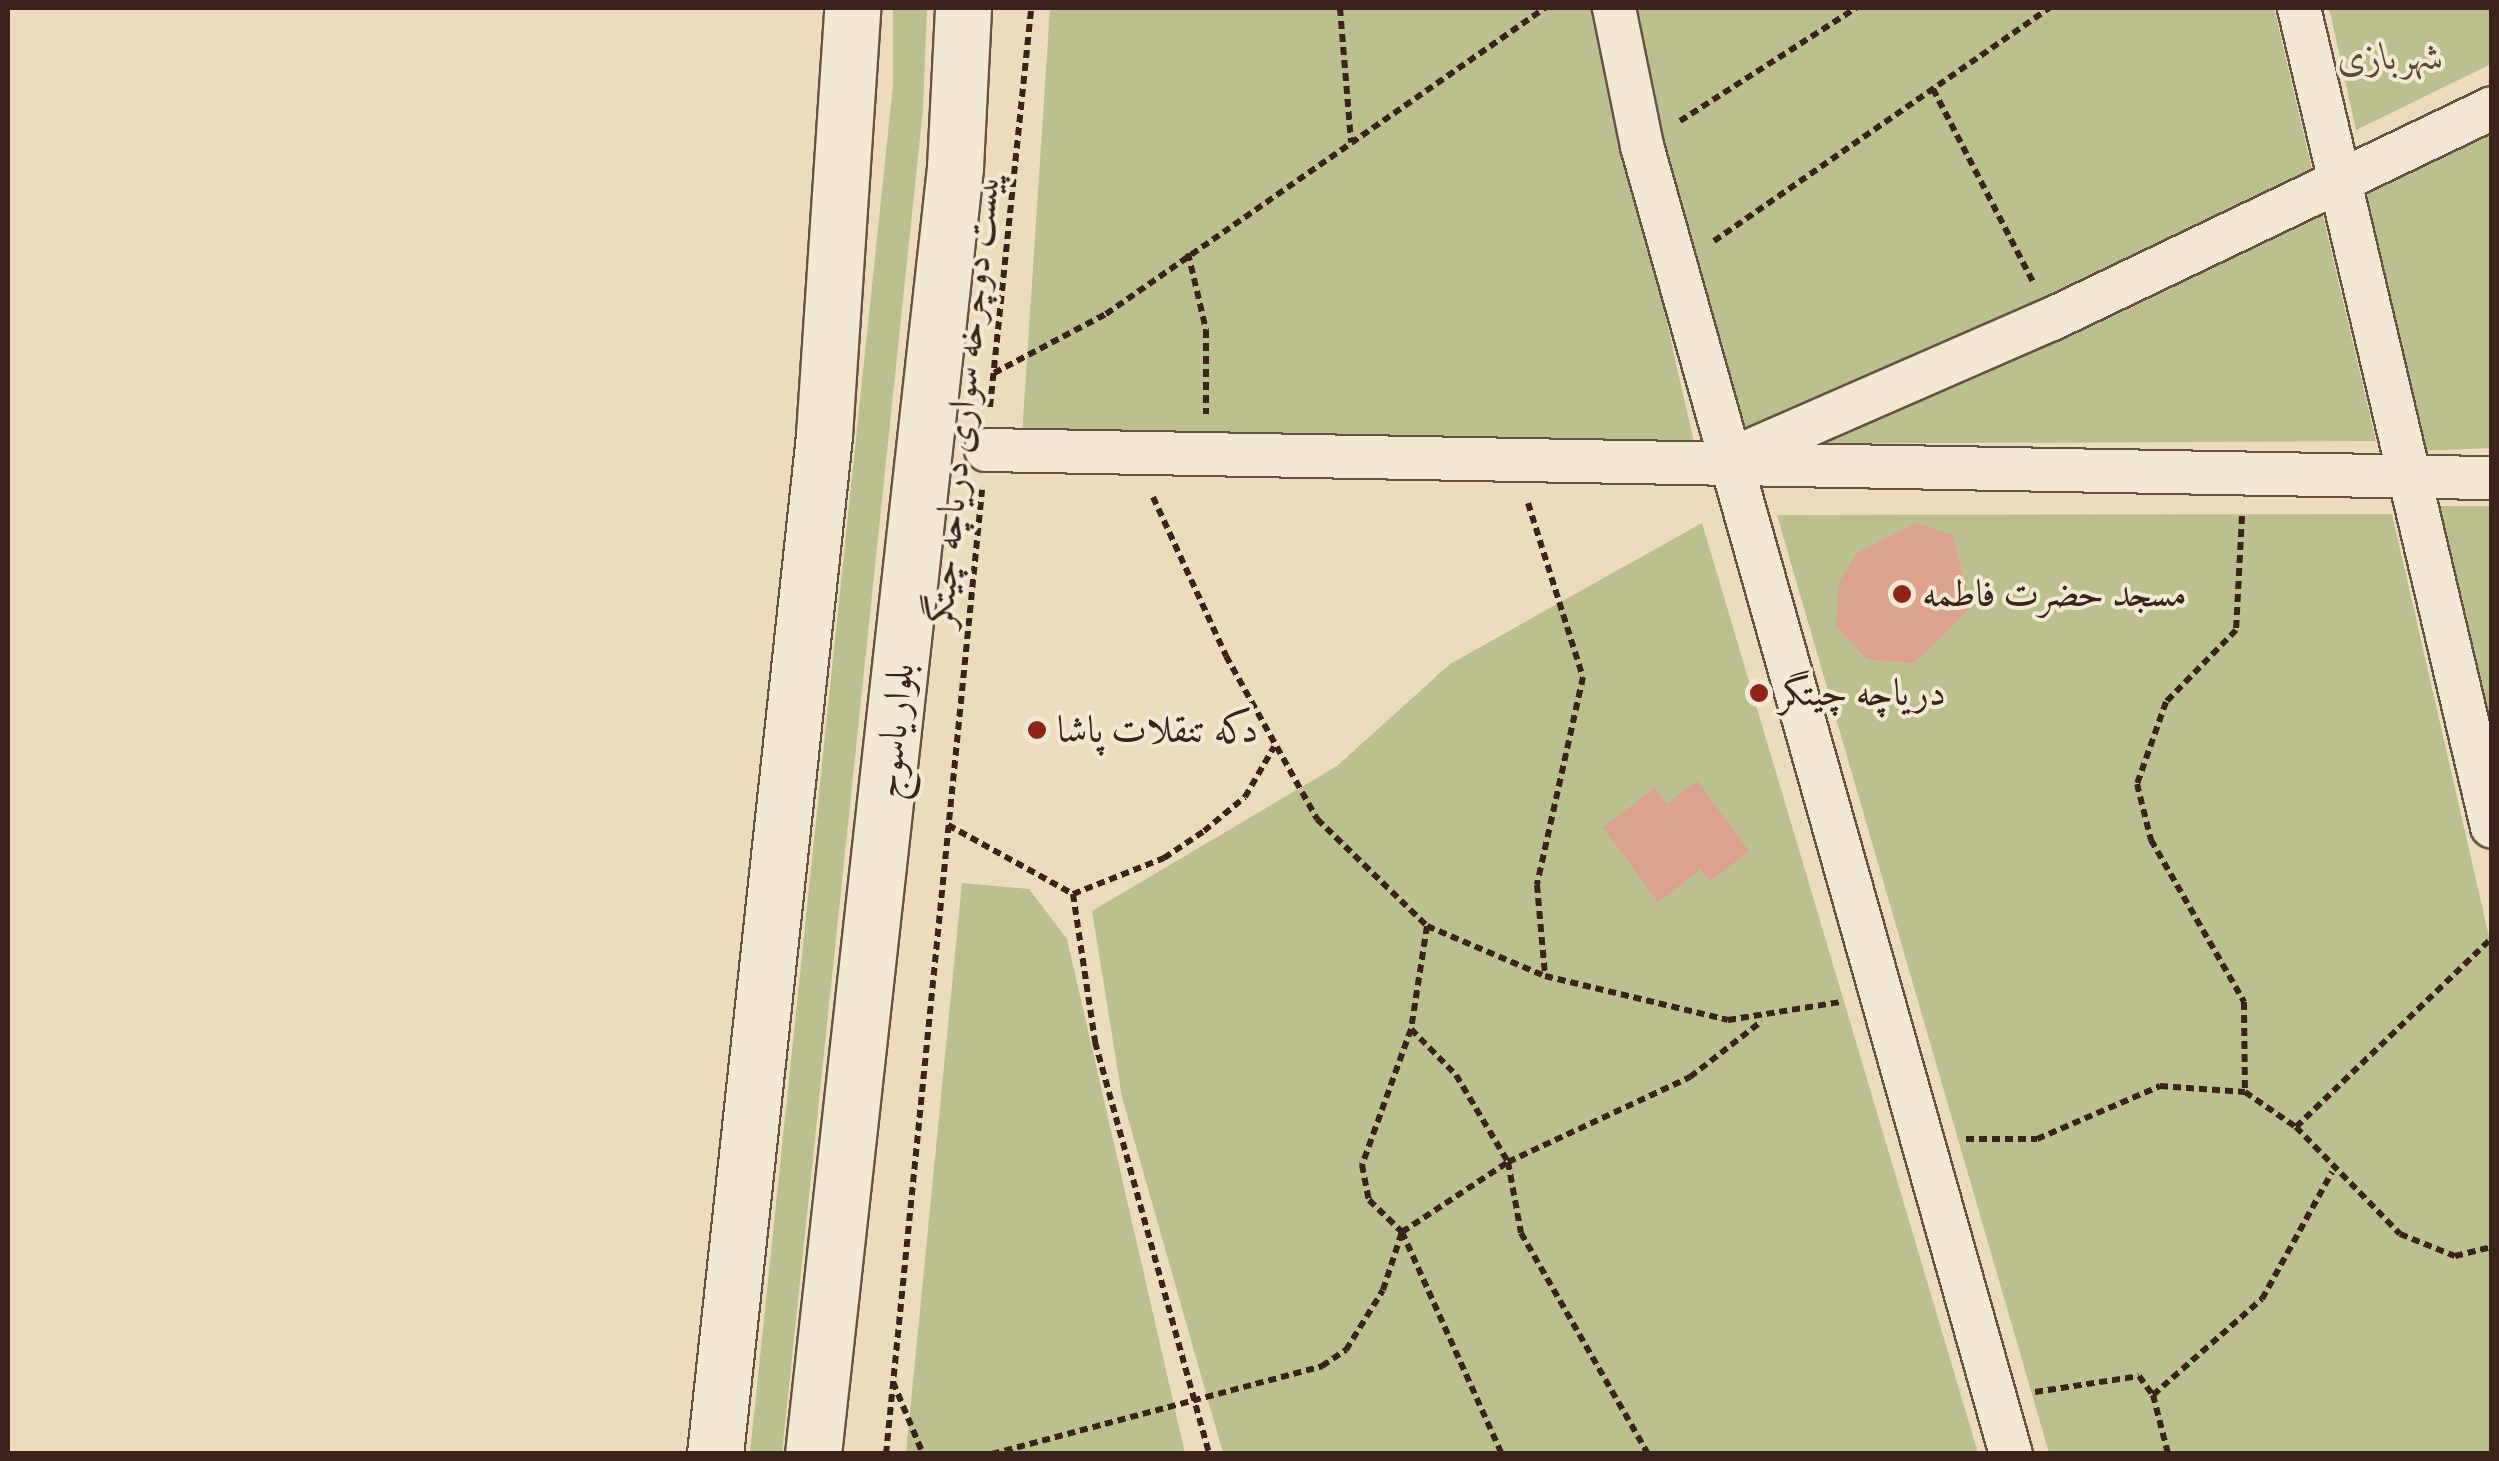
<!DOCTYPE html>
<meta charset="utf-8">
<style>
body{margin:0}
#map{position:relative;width:2499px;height:1461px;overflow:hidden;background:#ecdcbd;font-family:"IM FELL French Canon",Amiri,serif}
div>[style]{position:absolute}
.green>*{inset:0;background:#bcbf8e}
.building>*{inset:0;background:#dca28e}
.path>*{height:6px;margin-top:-3px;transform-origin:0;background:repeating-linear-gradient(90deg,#39231a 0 8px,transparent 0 13px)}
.roads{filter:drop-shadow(2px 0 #665143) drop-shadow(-2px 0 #665143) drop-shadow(0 2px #665143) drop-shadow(0 -2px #665143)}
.street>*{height:42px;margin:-21px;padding:0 21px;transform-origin:21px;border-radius:21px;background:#f3e8d4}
.secondary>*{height:55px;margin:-27.5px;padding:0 27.5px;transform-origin:27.5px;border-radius:27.5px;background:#f3e8d4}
.dots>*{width:28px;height:28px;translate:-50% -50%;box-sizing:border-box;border:5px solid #f3e8d4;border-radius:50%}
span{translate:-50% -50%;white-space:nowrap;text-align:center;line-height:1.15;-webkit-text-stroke:8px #f3e8d4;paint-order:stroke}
.park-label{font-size:38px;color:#5a4a37;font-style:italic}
.street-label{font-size:38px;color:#39231a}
.poi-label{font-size:38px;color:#39231a}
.left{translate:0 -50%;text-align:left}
.frame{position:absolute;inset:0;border:10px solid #39231a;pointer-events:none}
</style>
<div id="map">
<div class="green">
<div style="clip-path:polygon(893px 8px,927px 8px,923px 109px,782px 1453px,750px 1453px,893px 85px)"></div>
<div style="clip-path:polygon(1050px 8px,1596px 8px,1695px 447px,1022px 436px)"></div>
<div style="clip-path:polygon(1638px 8px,2274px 8px,2376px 441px,1744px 444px,1643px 66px)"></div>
<div style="clip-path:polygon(2329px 8px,2491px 8px,2491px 64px,2356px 130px)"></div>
<div style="clip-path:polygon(2491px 116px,2491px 448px,2418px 451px,2362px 176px)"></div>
<div style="clip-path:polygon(2435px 506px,2491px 506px,2491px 737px)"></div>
<div style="clip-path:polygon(2392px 514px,2491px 945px,2491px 1453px,2049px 1453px,1777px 515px)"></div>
<div style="clip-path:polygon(1702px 523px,1978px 1453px,1223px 1453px,1122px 1097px,1092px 911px,1337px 766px,1450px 664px)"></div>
<div style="clip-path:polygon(962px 883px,1029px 889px,1067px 939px,1185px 1453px,906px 1453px)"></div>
</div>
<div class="building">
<div style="clip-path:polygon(1916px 523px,1952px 535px,1971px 607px,1914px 663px,1867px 659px,1836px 626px,1839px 582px,1858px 552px)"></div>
<div style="clip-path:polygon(1697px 781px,1749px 851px,1710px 881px,1701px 869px,1658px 902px,1603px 827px,1655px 788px,1667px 804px)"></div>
</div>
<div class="path">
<div style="left:1340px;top:8px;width:135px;rotate:85.3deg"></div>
<div style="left:1933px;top:89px;width:217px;rotate:62.6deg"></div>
<div style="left:1680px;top:121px;width:209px;rotate:-32.7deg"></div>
<div style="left:1714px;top:241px;width:408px;rotate:-34.8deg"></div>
<div style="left:1188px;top:253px;width:79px;rotate:76.8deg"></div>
<div style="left:1206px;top:330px;width:84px;rotate:90deg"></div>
<div style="left:994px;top:373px;width:127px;rotate:-27.8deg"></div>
<div style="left:1106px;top:314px;width:535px;rotate:-34.88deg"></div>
<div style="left:990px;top:407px;width:401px;rotate:-84.1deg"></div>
<div style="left:1153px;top:497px;width:175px;rotate:65.3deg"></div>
<div style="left:1226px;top:656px;width:187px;rotate:60.8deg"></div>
<div style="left:1317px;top:819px;width:153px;rotate:44.2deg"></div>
<div style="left:1427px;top:926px;width:128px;rotate:23deg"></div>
<div style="left:1545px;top:976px;width:188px;rotate:13.5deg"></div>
<div style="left:1728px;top:1020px;width:113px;rotate:-9.1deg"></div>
<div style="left:1528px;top:503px;width:182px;rotate:72.5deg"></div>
<div style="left:1583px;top:677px;width:213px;rotate:102.5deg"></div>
<div style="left:1537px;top:885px;width:90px;rotate:84.9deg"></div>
<div style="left:2242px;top:516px;width:114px;rotate:93deg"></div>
<div style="left:2236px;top:630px;width:100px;rotate:134.2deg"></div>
<div style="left:2166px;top:702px;width:87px;rotate:109.5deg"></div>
<div style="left:2137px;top:784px;width:58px;rotate:76deg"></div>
<div style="left:2151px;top:840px;width:187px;rotate:60.1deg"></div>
<div style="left:2244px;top:1002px;width:90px;rotate:89.4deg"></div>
<div style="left:948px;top:825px;width:143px;rotate:28.9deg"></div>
<div style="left:1073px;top:894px;width:150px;rotate:81.5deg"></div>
<div style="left:1095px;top:1042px;width:427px;rotate:74.5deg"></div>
<div style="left:1073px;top:894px;width:98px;rotate:-21.6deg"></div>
<div style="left:1164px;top:858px;width:48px;rotate:-34deg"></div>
<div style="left:1204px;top:831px;width:53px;rotate:-39.7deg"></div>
<div style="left:1245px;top:797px;width:58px;rotate:-59.9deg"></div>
<div style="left:1427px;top:926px;width:104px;rotate:98.8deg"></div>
<div style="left:1411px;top:1029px;width:145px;rotate:109.8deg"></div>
<div style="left:1362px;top:1165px;width:36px;rotate:79deg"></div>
<div style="left:1369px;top:1200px;width:46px;rotate:44.1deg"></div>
<div style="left:1402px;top:1232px;width:243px;rotate:65.8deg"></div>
<div style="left:1411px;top:1029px;width:64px;rotate:45.6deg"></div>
<div style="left:1456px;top:1075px;width:101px;rotate:59.1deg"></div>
<div style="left:1508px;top:1162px;width:72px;rotate:79.6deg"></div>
<div style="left:1521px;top:1233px;width:255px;rotate:60.1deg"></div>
<div style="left:2296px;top:1127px;width:272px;rotate:-44deg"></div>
<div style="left:1966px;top:1139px;width:71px"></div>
<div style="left:2037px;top:1139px;width:134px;rotate:-23.3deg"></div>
<div style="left:2160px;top:1086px;width:85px;rotate:4deg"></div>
<div style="left:2245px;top:1092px;width:62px;rotate:34.5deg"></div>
<div style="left:2296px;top:1127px;width:149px;rotate:45.8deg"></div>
<div style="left:2400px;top:1234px;width:59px;rotate:21.8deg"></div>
<div style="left:2455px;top:1256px;width:38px;rotate:-14deg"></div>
<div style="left:893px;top:1382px;width:78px;rotate:67.4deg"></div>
<div style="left:2035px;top:1392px;width:105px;rotate:-8.7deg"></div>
<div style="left:2139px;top:1376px;width:24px;rotate:54deg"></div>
<div style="left:2153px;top:1395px;width:145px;rotate:-41.4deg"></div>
<div style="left:2262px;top:1299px;width:145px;rotate:-61.1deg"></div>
<div style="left:2153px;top:1395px;width:61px;rotate:75.7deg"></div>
<div style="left:886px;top:1454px;width:969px;rotate:-84.31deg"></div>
<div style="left:992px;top:1454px;width:342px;rotate:-14.9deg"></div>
<div style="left:1322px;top:1366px;width:29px;rotate:-34deg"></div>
<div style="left:1346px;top:1350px;width:70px;rotate:-58.3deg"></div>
<div style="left:1383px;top:1290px;width:61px;rotate:-71.9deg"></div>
<div style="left:1402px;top:1232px;width:127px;rotate:-33.4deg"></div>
<div style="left:1508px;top:1162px;width:201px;rotate:-25deg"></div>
<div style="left:1690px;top:1077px;width:91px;rotate:-37.9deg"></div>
</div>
<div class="roads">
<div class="street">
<div style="left:1614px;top:8px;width:141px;rotate:78.5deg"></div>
<div style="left:1642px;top:146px;width:1359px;rotate:74.25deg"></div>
<div style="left:2299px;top:8px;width:841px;rotate:76.74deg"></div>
<div style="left:986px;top:450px;width:1506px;rotate:1.07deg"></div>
<div style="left:1740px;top:455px;width:340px;rotate:-23.6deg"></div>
<div style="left:2052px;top:319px;width:488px;rotate:-25.6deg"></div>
</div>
<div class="secondary">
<div style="left:715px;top:1454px;width:1025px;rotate:-83.89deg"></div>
<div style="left:824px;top:435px;width:428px;rotate:-86.2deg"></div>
<div style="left:813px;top:1454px;width:1295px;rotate:-83.7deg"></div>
<div style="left:955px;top:167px;width:159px;rotate:-87.1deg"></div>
</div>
</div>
<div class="dots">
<div style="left:1902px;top:594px;background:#8f2418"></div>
<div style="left:1759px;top:693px;background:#8f2418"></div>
<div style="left:1037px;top:730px;background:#8f2418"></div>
</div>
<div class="park-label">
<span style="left:2391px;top:57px">شهربازی</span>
</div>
<div class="street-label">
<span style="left:963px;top:399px;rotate:-84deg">پیست دوچرخه سواری دریاچه چیتگر</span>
<span style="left:894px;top:731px;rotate:-84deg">بلوار یاسوج</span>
</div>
<div class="poi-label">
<span class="left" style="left:1922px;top:594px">مسجد حضرت فاطمه</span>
<span class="left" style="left:1779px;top:693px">دریاچه چیتگر</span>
<span class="left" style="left:1057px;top:730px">دکه تنقلات پاشا</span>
</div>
<div class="frame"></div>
</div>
